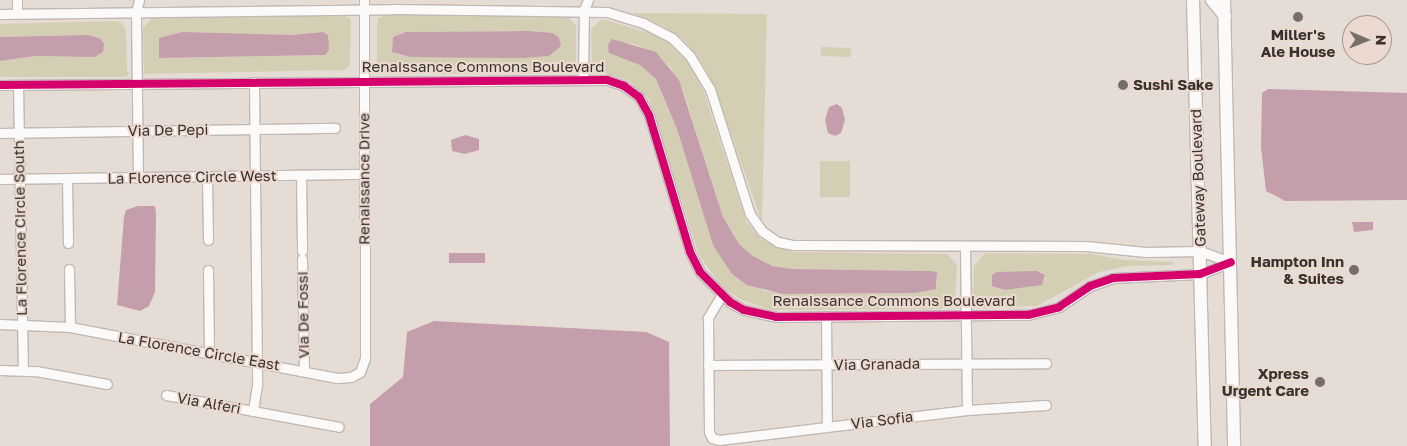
<!DOCTYPE html>
<style>
body{margin:0}
#map{position:relative;width:1407px;height:446px;overflow:hidden;background:#e6dcd6;font-family:"Golos Text",sans-serif}
div>[style]{position:absolute}
.green>*{inset:0;background:#d4cfb4;transform-origin:0 0}
.water>*{inset:0;background:#c59eab;transform-origin:0 0}
.roads{filter:drop-shadow(1px 0 #c0b8b3) drop-shadow(-1px 0 #c0b8b3) drop-shadow(0 1px #c0b8b3) drop-shadow(0 -1px #c0b8b3)}
.street>*{height:9px;margin:-4.5px;padding:0 4.5px;transform-origin:4.5px;border-radius:4.5px;background:#fbfaf9}
.secondary>*{height:12px;margin:-6px;padding:0 6px;transform-origin:6px;border-radius:6px;background:#fbfaf9}
.cycleway>*{height:8px;margin:-4px;padding:0 4px;transform-origin:4px;border-radius:4px;background:#d6006c}
.dots>*{width:14px;height:14px;translate:-50% -50%;box-sizing:border-box;border:2px solid #ecdad0;border-radius:50%}
span{translate:-50% -50%;white-space:nowrap;text-align:center;line-height:1.15;-webkit-text-stroke:4px #ecdad0;paint-order:stroke}
.poi-label{font-size:15px;color:#39322e;font-weight:700}
.left{translate:0 -50%;text-align:left}
.right{translate:-100% -50%;text-align:right}
.street-label{font-size:15px;color:#39322e}
.north{position:absolute;left:1342px;top:15px;width:50px;height:50px;box-sizing:border-box;background:#ecdad0;border:1px solid #a4978f;border-radius:50%;rotate:91deg;font-size:14px;font-weight:700;line-height:20px;text-align:center;color:#39322e}
.north::after{content:'';display:block;margin:auto;width:18px;height:22px;background:#766e69;clip-path:polygon(50% 0,100% 100%,50% 72%,0 100%)}
</style>
<div id="map">
<div class="green">
<div style="clip-path:polygon(632px 13px,767px 14px,762px 222px,713px 83px,699px 58px,683px 39px,662px 25px)"></div>
<div style="clip-path:polygon(evenodd,343px 15px,351px 19px,350px 64px,345px 70px,144px 74px,143px 28px,152px 18px,343px 15px,323px 32px,325px 55px,167px 58px,291px 35px,323px 32px)"></div>
<div style="clip-path:polygon(evenodd,386px 15px,567px 16px,576px 26px,576px 63px,567px 73px,383px 74px,377px 65px,377px 26px,378px 18px,386px 15px,529px 31px,553px 33px,548px 56px,411px 57px,392px 51px,393px 37px,406px 32px,529px 31px)"></div>
<div style="clip-path:polygon(evenodd,602px 19px,656px 35px,668px 43px,691px 66px,705px 95px,746px 221px,762px 240px,795px 252px,947px 254px,957px 265px,955px 301px,941px 309px,771px 310px,742px 300px,722px 287px,699px 255px,649px 99px,628px 80px,598px 72px,592px 67px,591px 29px,602px 19px,631px 43px,656px 53px,671px 68px,683px 90px,723px 217px,739px 244px,753px 256px,772px 266px,793px 269px,929px 271px,937px 273px,937px 287px,915px 293px,797px 294px,764px 291px,713px 245px,677px 129px,656px 79px,640px 65px,608px 51px,631px 43px)"></div>
<div style="clip-path:polygon(115px 21px,122px 23px,126px 30px,127px 72px,130px 73px,126px 77px,0 77px,0 61px,35px 56px,94px 57px,88px 35px,0 37px,0 24px)"></div>
<div style="left:821px;top:47px;width:30px;height:9px;rotate:2deg"></div>
<div style="left:820px;top:161px;width:30px;height:36px"></div>
<div style="clip-path:polygon(evenodd,985px 253px,1091px 254px,1125px 260px,1175px 262px,1172px 265px,1128px 266px,1099px 272px,1037px 306px,985px 308px,979px 305px,973px 294px,974px 266px,985px 253px,1041px 272px,1046px 279px,1039px 285px,1005px 290px,992px 286px,992px 277px,1041px 272px)"></div>
</div>
<div class="water">
<div style="clip-path:polygon(529px 31px,553px 33px,559px 38px,561px 46px,549px 56px,523px 58px,411px 57px,392px 52px,393px 37px,406px 32px)"></div>
<div style="clip-path:polygon(182px 32px,291px 35px,323px 32px,328px 35px,329px 50px,325px 55px,159px 58px,159px 38px)"></div>
<div style="clip-path:polygon(88px 35px,101px 39px,104px 44px,103px 52px,94px 57px,35px 56px,0 61px,0 37px)"></div>
<div style="clip-path:polygon(612px 39px,656px 52px,679px 80px,723px 217px,739px 244px,753px 256px,772px 266px,793px 269px,929px 271px,937px 272px,936px 289px,915px 293px,783px 294px,747px 285px,732px 274px,713px 245px,677px 129px,656px 79px,640px 65px,609px 53px,608px 45px)"></div>
<div style="clip-path:polygon(1268px 89px,1407px 93px,1407px 200px,1285px 201px,1266px 191px,1261px 147px,1262px 93px)"></div>
<div style="clip-path:polygon(837px 104px,842px 108px,845px 120px,841px 133px,835px 136px,828px 133px,825px 120px,829px 107px)"></div>
<div style="clip-path:polygon(465px 135px,479px 139px,479px 150px,465px 154px,452px 151px,451px 140px)"></div>
<div style="clip-path:polygon(138px 206px,155px 206px,156px 213px,155px 292px,149px 306px,140px 311px,117px 305px,124px 217px,126px 210px)"></div>
<div style="clip-path:polygon(1352px 222px,1373px 222px,1373px 230px,1354px 232px)"></div>
<div style="left:449px;top:253px;width:36px;height:10px"></div>
<div style="clip-path:polygon(1037px 271px,1045px 275px,1042px 285px,1005px 290px,992px 286px,992px 275px,997px 272px)"></div>
<div style="clip-path:polygon(434px 321px,646px 332px,669px 342px,670px 446px,370px 446px,370px 404px,403px 377px,407px 332px)"></div>
</div>
<div class="roads">
<div class="street">
<div style="left:17px;top:0;width:13px;rotate:90deg"></div>
<div style="left:0;top:14px;width:393px;rotate:-0.7deg"></div>
<div style="left:393px;top:9px;width:214px;rotate:0.8deg"></div>
<div style="left:607px;top:12px;width:38px;rotate:17deg"></div>
<div style="left:643px;top:23px;width:33px;rotate:27deg"></div>
<div style="left:672px;top:38px;width:25px;rotate:45deg"></div>
<div style="left:690px;top:56px;width:39px;rotate:59deg"></div>
<div style="left:710px;top:89px;width:131px;rotate:72.3deg"></div>
<div style="left:750px;top:214px;width:21px;rotate:55deg"></div>
<div style="left:762px;top:231px;width:19px;rotate:35deg"></div>
<div style="left:778px;top:242px;width:16px;rotate:11deg"></div>
<div style="left:794px;top:245px;width:292px;rotate:0.2deg"></div>
<div style="left:1086px;top:246px;width:60px;rotate:5.7deg"></div>
<div style="left:1146px;top:252px;width:54px;rotate:-1.1deg"></div>
<div style="left:1200px;top:251px;width:33px;rotate:20deg"></div>
<div style="left:583px;top:79px;width:70px;rotate:-89.2deg"></div>
<div style="left:584px;top:9px;width:10px;rotate:-66deg"></div>
<div style="left:254px;top:82px;width:303px;rotate:89.4deg"></div>
<div style="left:257px;top:385px;width:26px;rotate:99deg"></div>
<div style="left:253px;top:411px;width:87px;rotate:10.5deg"></div>
<div style="left:0;top:85px;width:607px;rotate:-0.47deg"></div>
<div style="left:607px;top:80px;width:18px;rotate:19deg"></div>
<div style="left:624px;top:86px;width:19px;rotate:36deg"></div>
<div style="left:639px;top:97px;width:21px;rotate:61deg"></div>
<div style="left:649px;top:115px;width:143px;rotate:73.3deg"></div>
<div style="left:690px;top:252px;width:22px;rotate:63deg"></div>
<div style="left:700px;top:272px;width:42px;rotate:45deg"></div>
<div style="left:730px;top:302px;width:16px;rotate:30deg"></div>
<div style="left:744px;top:310px;width:33px;rotate:12deg"></div>
<div style="left:776px;top:317px;width:252px;rotate:-0.5deg"></div>
<div style="left:1028px;top:315px;width:32px;rotate:-14deg"></div>
<div style="left:1059px;top:307px;width:37px;rotate:-34deg"></div>
<div style="left:1090px;top:286px;width:24px;rotate:-19deg"></div>
<div style="left:1113px;top:278px;width:87px;rotate:-2.6deg"></div>
<div style="left:1200px;top:274px;width:33px;rotate:-21deg"></div>
<div style="left:18px;top:85px;width:285px;rotate:89deg"></div>
<div style="left:0;top:133px;width:335px;rotate:-0.9deg"></div>
<div style="left:301px;top:175px;width:76px;rotate:89.2deg"></div>
<div style="left:207px;top:176px;width:64px;rotate:89.1deg"></div>
<div style="left:138px;top:178px;width:166px;rotate:-90.7deg"></div>
<div style="left:136px;top:12px;width:12px;rotate:-76deg"></div>
<div style="left:0;top:179px;width:365px;rotate:-0.8deg"></div>
<div style="left:67px;top:179px;width:64px;rotate:89.1deg"></div>
<div style="left:965px;top:246px;width:164px;rotate:89.3deg"></div>
<div style="left:302px;top:259px;width:111px;rotate:89deg"></div>
<div style="left:69px;top:269px;width:58px;rotate:89deg"></div>
<div style="left:208px;top:270px;width:84px;rotate:89.3deg"></div>
<div style="left:721px;top:296px;width:26px;rotate:121deg"></div>
<div style="left:708px;top:318px;width:114px;rotate:89.5deg"></div>
<div style="left:709px;top:432px;width:7px;rotate:63deg"></div>
<div style="left:712px;top:438px;width:7px;rotate:16deg"></div>
<div style="left:719px;top:440px;width:250px;rotate:-6.9deg"></div>
<div style="left:967px;top:410px;width:79px;rotate:-3.6deg"></div>
<div style="left:826px;top:316px;width:110px;rotate:89.5deg"></div>
<div style="left:0;top:324px;width:70px;rotate:2.5deg"></div>
<div style="left:70px;top:327px;width:272px;rotate:10.8deg"></div>
<div style="left:337px;top:378px;width:14px;rotate:-4deg"></div>
<div style="left:351px;top:377px;width:10px;rotate:-29deg"></div>
<div style="left:360px;top:372px;width:15px;rotate:-70deg"></div>
<div style="left:365px;top:358px;width:358px;rotate:-90.2deg"></div>
<div style="left:708px;top:365px;width:338px;rotate:-0.3deg"></div>
<div style="left:0;top:370px;width:36px;rotate:2deg"></div>
<div style="left:36px;top:371px;width:72px;rotate:10.4deg"></div>
<div style="left:166px;top:395px;width:88px;rotate:10.4deg"></div>
</div>
<div class="secondary">
<div style="left:1193px;top:0;width:446px;rotate:88.5deg"></div>
<div style="left:1212px;top:0;width:21px;rotate:51deg"></div>
<div style="left:1224px;top:0;width:446px;rotate:88.7deg"></div>
</div>
</div>
<div class="cycleway">
<div style="left:0;top:85px;width:607px;rotate:-0.47deg"></div>
<div style="left:607px;top:80px;width:18px;rotate:19deg"></div>
<div style="left:624px;top:86px;width:19px;rotate:36deg"></div>
<div style="left:639px;top:97px;width:21px;rotate:61deg"></div>
<div style="left:649px;top:115px;width:143px;rotate:73.3deg"></div>
<div style="left:690px;top:252px;width:22px;rotate:63deg"></div>
<div style="left:700px;top:272px;width:42px;rotate:45deg"></div>
<div style="left:730px;top:302px;width:16px;rotate:30deg"></div>
<div style="left:744px;top:310px;width:33px;rotate:12deg"></div>
<div style="left:776px;top:317px;width:252px;rotate:-0.5deg"></div>
<div style="left:1028px;top:315px;width:32px;rotate:-14deg"></div>
<div style="left:1059px;top:307px;width:37px;rotate:-34deg"></div>
<div style="left:1090px;top:286px;width:24px;rotate:-19deg"></div>
<div style="left:1113px;top:278px;width:87px;rotate:-2.6deg"></div>
<div style="left:1200px;top:274px;width:33px;rotate:-21deg"></div>
</div>
<div class="dots">
<div style="left:1298px;top:17px;background:#766e69"></div>
<div style="left:1123px;top:85px;background:#766e69"></div>
<div style="left:1354px;top:270px;background:#766e69"></div>
<div style="left:1320px;top:382px;background:#766e69"></div>
</div>
<div class="poi-label">
<span style="left:1298px;top:43px">Miller's<br>Ale House</span>
<span class="left" style="left:1133px;top:85px">Sushi Sake</span>
<span class="right" style="left:1344px;top:270px">Hampton Inn<br>&amp; Suites</span>
<span class="right" style="left:1309px;top:382px">Xpress<br>Urgent Care</span>
</div>
<div class="street-label">
<span style="left:483px;top:67px">Renaissance Commons Boulevard</span>
<span style="left:168px;top:130px;rotate:-1deg">Via De Pepi</span>
<span style="left:192px;top:177px;rotate:-1deg">La Florence Circle West</span>
<span style="left:1198px;top:178px;rotate:-92deg">Gateway Boulevard</span>
<span style="left:364px;top:179px;rotate:-90deg">Renaissance Drive</span>
<span style="left:20px;top:228px;rotate:-91deg">La Florence Circle South</span>
<span style="left:894px;top:301px">Renaissance Commons Boulevard</span>
<span style="left:303px;top:315px;rotate:-91deg">Via De Fossi</span>
<span style="left:199px;top:351px;rotate:10deg">La Florence Circle East</span>
<span style="left:877px;top:364px;rotate:-1deg">Via Granada</span>
<span style="left:209px;top:403px;rotate:10deg">Via Alferi</span>
<span style="left:882px;top:420px;rotate:-7deg">Via Sofia</span>
</div>
<div class="north">N</div>
</div>
